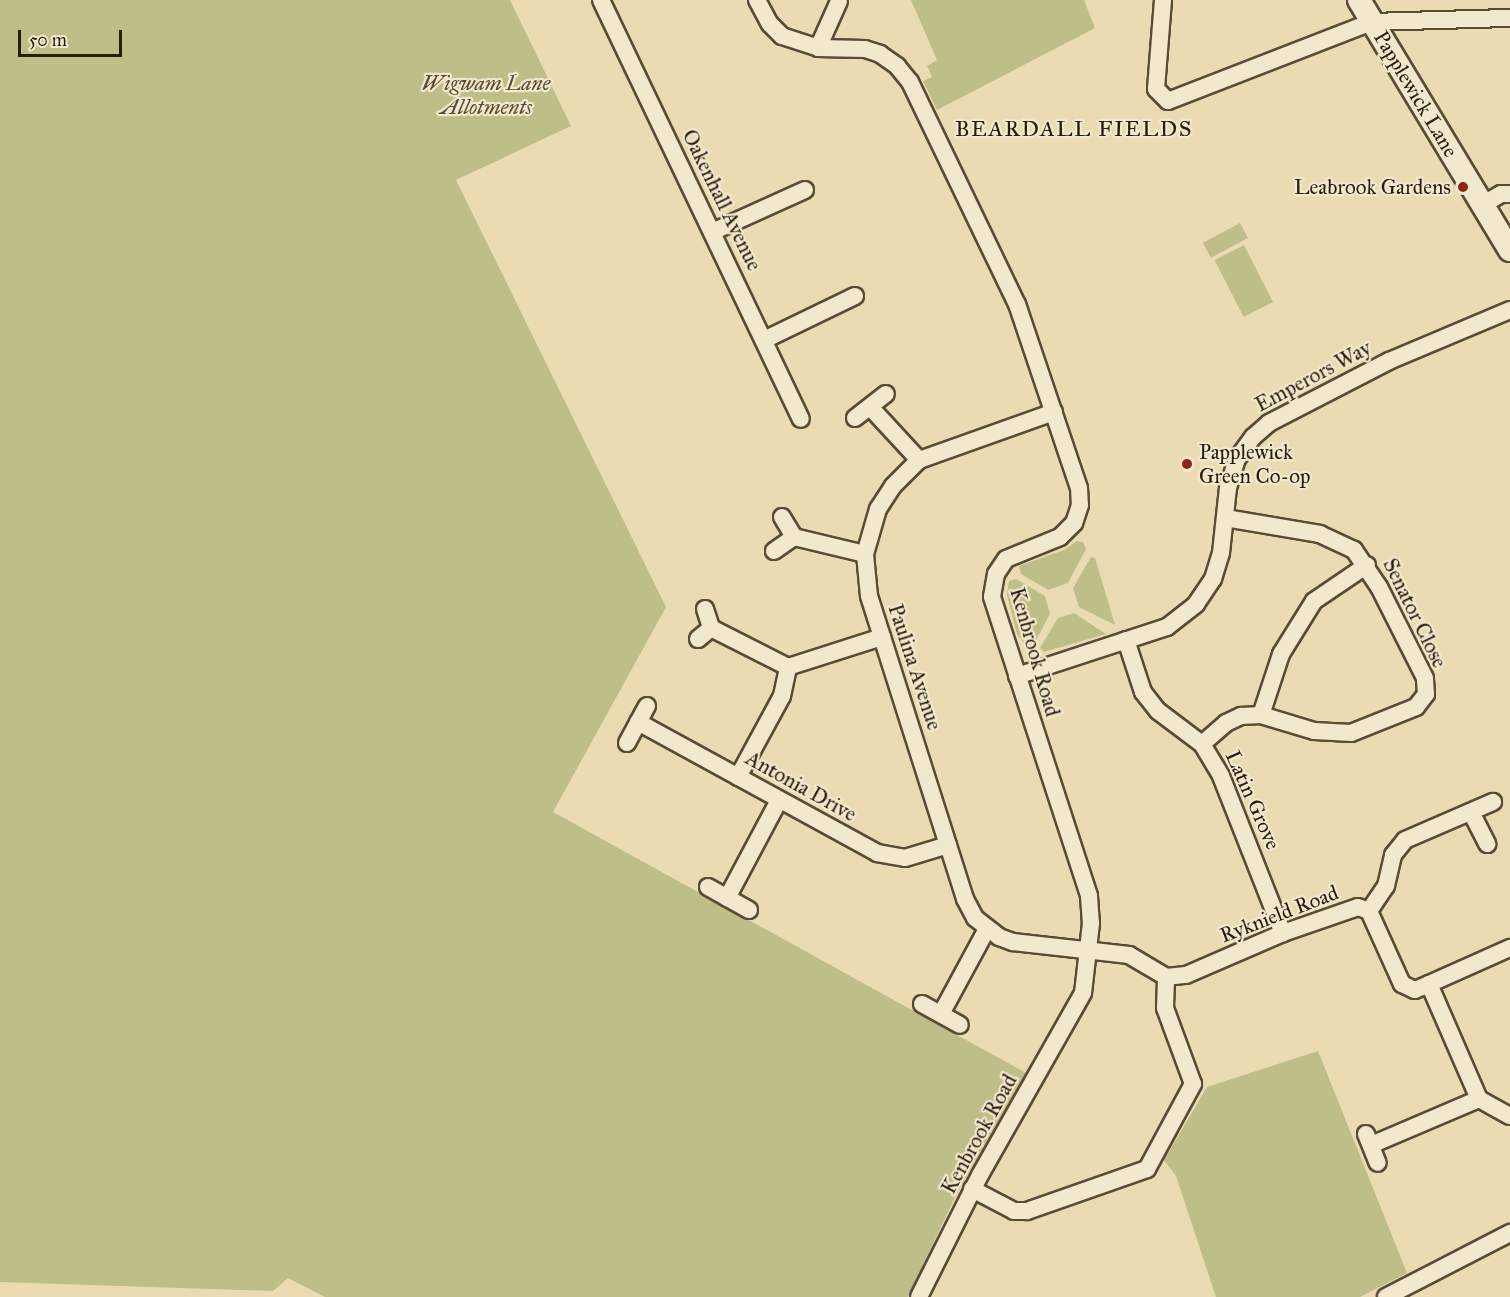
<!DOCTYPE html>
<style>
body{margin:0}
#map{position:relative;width:1510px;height:1297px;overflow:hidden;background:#eadbb3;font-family:"IM FELL Great Primer",serif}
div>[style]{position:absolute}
.green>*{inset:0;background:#bebe88;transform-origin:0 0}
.roads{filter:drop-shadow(2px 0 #594b36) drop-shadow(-2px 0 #594b36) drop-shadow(0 2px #594b36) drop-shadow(0 -2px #594b36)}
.street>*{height:16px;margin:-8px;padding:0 8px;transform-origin:8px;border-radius:8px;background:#f1e8ce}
.secondary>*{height:22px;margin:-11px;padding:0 11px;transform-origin:11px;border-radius:11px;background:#f1e8ce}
.dots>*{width:16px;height:16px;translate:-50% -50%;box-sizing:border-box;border:3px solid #f1e8ce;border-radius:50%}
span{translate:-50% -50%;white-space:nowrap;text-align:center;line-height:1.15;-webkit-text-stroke:4.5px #f1e8ce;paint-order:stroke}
.park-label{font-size:21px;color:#564c32;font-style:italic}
.street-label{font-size:21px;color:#291b0d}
.poi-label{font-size:21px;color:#291b0d}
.right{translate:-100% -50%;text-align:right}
.left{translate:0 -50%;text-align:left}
.neighbourhood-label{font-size:22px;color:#291b0d;letter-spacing:1.5px}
.scale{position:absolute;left:18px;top:30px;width:104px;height:27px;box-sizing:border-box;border:3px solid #291b0d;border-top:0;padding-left:8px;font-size:18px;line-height:21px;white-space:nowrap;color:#291b0d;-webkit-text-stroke:4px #f1e8ce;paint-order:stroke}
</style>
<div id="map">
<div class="green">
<div style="clip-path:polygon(0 0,510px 0,571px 126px,456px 180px,666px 607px,553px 812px,1026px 1073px,955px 1197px,908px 1297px,325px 1297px,288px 1278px,273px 1291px,0 1282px)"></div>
<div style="clip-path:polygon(911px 0,1084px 0,1095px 28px,937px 110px,923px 81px,932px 77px,927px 66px,937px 60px)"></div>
<div style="left:1240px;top:223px;width:17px;height:42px;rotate:62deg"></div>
<div style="left:1244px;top:245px;width:64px;height:33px;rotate:63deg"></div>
<div style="clip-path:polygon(1077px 541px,1083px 542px,1086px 549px,1068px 583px,1048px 590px,1021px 574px,1019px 566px,1064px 550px)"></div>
<div style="clip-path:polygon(1091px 557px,1095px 558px,1115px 625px,1079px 607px,1073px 588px)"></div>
<div style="clip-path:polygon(1016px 579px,1045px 596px,1050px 614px,1034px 644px,1026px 646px,1017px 634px,1007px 595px,1009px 581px)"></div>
<div style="clip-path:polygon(1074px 613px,1106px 634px,1044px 652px,1040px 648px,1058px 618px)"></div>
<div style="clip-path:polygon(1318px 1051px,1407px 1273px,1360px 1297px,1216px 1297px,1176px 1176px,1164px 1160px,1207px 1087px)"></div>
</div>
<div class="roads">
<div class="street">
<div style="left:601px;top:0;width:464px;rotate:64.5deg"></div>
<div style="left:757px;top:0;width:27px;rotate:62deg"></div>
<div style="left:770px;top:24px;width:17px;rotate:45deg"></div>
<div style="left:782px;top:36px;width:38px;rotate:18deg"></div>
<div style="left:818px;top:48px;width:47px;rotate:1.2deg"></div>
<div style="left:865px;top:49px;width:16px;rotate:18deg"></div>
<div style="left:880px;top:54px;width:21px;rotate:35deg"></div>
<div style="left:897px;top:66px;width:21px;rotate:51deg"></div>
<div style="left:910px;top:82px;width:246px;rotate:64.3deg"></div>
<div style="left:1017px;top:304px;width:194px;rotate:71.4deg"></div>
<div style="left:1079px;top:488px;width:17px;rotate:87deg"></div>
<div style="left:1080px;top:505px;width:19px;rotate:108deg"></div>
<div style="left:1074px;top:523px;width:20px;rotate:135deg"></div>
<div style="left:1060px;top:537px;width:58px;rotate:157.8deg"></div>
<div style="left:1006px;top:559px;width:18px;rotate:124deg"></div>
<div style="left:996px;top:574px;width:23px;rotate:100deg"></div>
<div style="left:992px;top:597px;width:314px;rotate:72deg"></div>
<div style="left:1089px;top:896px;width:27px;rotate:86deg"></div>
<div style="left:1091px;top:923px;width:70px;rotate:96.5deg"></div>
<div style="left:1083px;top:993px;width:209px;rotate:119.5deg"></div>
<div style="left:980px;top:1175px;width:136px;rotate:116.6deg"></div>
<div style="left:1163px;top:0;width:89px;rotate:94.5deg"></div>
<div style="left:1156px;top:89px;width:17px;rotate:45deg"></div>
<div style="left:1168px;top:101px;width:219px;rotate:-21.2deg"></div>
<div style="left:1372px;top:22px;width:138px;rotate:-1.7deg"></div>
<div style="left:818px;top:48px;width:51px;rotate:-65.9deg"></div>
<div style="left:1482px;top:205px;width:22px;rotate:-30deg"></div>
<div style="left:1501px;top:194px;width:9px"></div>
<div style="left:712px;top:232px;width:102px;rotate:-24.3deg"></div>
<div style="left:764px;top:340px;width:101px;rotate:-25.8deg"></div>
<div style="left:871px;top:408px;width:71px;rotate:47.3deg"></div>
<div style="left:1054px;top:412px;width:143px;rotate:160.4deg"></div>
<div style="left:919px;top:460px;width:37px;rotate:135deg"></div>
<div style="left:893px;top:486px;width:27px;rotate:123deg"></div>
<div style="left:878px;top:509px;width:47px;rotate:106.1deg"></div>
<div style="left:865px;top:554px;width:42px;rotate:84.6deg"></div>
<div style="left:869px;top:596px;width:318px;rotate:72.4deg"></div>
<div style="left:965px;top:899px;width:21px;rotate:62deg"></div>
<div style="left:975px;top:918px;width:31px;rotate:38deg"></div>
<div style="left:999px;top:937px;width:15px;rotate:20deg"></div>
<div style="left:1013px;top:942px;width:117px;rotate:6.4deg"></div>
<div style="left:1129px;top:955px;width:43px;rotate:30.7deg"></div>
<div style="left:1166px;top:977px;width:20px;rotate:-6deg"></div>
<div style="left:1186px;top:975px;width:106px;rotate:-23.4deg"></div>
<div style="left:1283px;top:933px;width:79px;rotate:-19.1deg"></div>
<div style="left:1358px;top:907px;width:12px;rotate:20deg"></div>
<div style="left:1369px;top:911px;width:80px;rotate:65.7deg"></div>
<div style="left:1402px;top:984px;width:14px;rotate:25deg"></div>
<div style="left:1415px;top:990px;width:15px;rotate:-23deg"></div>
<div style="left:1429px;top:984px;width:125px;rotate:66.5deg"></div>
<div style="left:1479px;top:1099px;width:35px;rotate:29deg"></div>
<div style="left:855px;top:418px;width:39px;rotate:-38deg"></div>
<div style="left:782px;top:517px;width:23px;rotate:59deg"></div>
<div style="left:794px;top:537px;width:73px;rotate:13.5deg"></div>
<div style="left:774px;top:551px;width:24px;rotate:-35deg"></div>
<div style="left:705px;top:609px;width:20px;rotate:72deg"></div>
<div style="left:698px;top:639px;width:17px;rotate:-40deg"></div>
<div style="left:711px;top:628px;width:86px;rotate:26.9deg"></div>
<div style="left:788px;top:667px;width:99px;rotate:-17.7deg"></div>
<div style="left:1126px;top:640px;width:55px;rotate:71.9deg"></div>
<div style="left:1143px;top:692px;width:24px;rotate:52deg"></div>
<div style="left:1158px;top:711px;width:55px;rotate:36.9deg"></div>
<div style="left:1202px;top:744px;width:37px;rotate:59deg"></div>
<div style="left:1221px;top:776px;width:169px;rotate:68.5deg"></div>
<div style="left:1017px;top:676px;width:158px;rotate:-18.1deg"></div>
<div style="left:1167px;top:627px;width:37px;rotate:-38deg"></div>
<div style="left:1196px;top:604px;width:30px;rotate:-56deg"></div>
<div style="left:1213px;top:579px;width:27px;rotate:-73deg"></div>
<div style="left:1221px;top:553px;width:65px;rotate:-83.9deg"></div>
<div style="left:1228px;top:488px;width:30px;rotate:-73deg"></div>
<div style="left:1237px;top:459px;width:27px;rotate:-54deg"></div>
<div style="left:1253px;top:437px;width:21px;rotate:-41deg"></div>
<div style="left:1269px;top:423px;width:135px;rotate:-27.3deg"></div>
<div style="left:1389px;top:361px;width:131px;rotate:-22.9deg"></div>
<div style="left:1261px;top:715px;width:64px;rotate:-71.8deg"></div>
<div style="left:1281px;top:654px;width:62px;rotate:-58.1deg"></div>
<div style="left:1314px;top:601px;width:64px;rotate:-34.2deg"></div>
<div style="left:638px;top:722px;width:273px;rotate:28.7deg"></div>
<div style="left:877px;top:853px;width:28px;rotate:10deg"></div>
<div style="left:905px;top:858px;width:45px;rotate:-16.8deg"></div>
<div style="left:627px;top:743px;width:42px;rotate:-61.6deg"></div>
<div style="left:1202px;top:744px;width:32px;rotate:-41deg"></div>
<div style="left:1226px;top:723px;width:17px;rotate:-25deg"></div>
<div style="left:1241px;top:716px;width:20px;rotate:-3deg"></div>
<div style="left:1261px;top:715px;width:55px;rotate:16.8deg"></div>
<div style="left:1314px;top:731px;width:37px;rotate:3deg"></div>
<div style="left:1351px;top:733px;width:70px;rotate:-21.8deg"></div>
<div style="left:1416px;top:707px;width:16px;rotate:-52deg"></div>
<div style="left:1426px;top:694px;width:16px;rotate:-94deg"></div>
<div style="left:1425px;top:678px;width:102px;rotate:-116.8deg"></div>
<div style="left:1379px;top:587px;width:45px;rotate:-124deg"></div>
<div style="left:1354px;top:550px;width:38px;rotate:-155deg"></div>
<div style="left:1320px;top:534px;width:96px;rotate:-170.4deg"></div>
<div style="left:738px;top:777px;width:92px;rotate:-61.5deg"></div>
<div style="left:782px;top:696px;width:30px;rotate:-78deg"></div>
<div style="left:1471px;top:812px;width:36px;rotate:63deg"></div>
<div style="left:708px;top:887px;width:47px;rotate:29.3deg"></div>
<div style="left:727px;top:898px;width:111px;rotate:-62deg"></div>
<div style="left:1369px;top:911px;width:30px;rotate:-56deg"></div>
<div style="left:1386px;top:886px;width:32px;rotate:-77deg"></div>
<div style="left:1393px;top:855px;width:19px;rotate:-51deg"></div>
<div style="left:1405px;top:840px;width:96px;rotate:-23.4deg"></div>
<div style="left:1429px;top:984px;width:89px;rotate:-24deg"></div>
<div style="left:922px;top:1004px;width:43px;rotate:28.9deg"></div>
<div style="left:941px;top:1014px;width:97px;rotate:-61.6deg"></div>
<div style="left:1366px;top:1134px;width:31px;rotate:68deg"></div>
<div style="left:1371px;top:1145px;width:117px;rotate:-23.1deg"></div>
<div style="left:972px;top:1189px;width:47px;rotate:27.6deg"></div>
<div style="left:1014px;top:1211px;width:13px"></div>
<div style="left:1027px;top:1211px;width:127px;rotate:-19.3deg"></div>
<div style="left:1147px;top:1169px;width:97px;rotate:-61.6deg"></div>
<div style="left:1193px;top:1084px;width:81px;rotate:-110.2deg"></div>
<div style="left:1165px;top:1008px;width:31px;rotate:-88deg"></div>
<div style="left:1386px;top:1297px;width:140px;rotate:-27.3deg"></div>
</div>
<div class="secondary">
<div style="left:1359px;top:0;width:292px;rotate:58.9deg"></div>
</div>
</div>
<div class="dots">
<div style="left:1463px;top:187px;background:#8f2418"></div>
<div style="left:1187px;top:464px;background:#8f2418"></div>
</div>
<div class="park-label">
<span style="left:486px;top:95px">Wigwam Lane<br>Allotments</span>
</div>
<div class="street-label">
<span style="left:1416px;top:94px;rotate:59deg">Papplewick Lane</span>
<span style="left:722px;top:200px;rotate:64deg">Oakenhall Avenue</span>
<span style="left:1313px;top:376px;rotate:-28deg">Emperors Way</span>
<span style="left:1415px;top:613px;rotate:64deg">Senator Close</span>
<span style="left:1035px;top:652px;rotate:74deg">Kenbrook Road</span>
<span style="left:915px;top:667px;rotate:72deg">Paulina Avenue</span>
<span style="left:801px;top:786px;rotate:29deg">Antonia Drive</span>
<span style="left:1253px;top:800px;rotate:66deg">Latin Grove</span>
<span style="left:1279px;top:914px;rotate:-21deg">Ryknield Road</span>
<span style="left:979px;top:1134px;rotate:-61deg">Kenbrook Road</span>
</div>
<div class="poi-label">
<span class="right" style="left:1451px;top:187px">Leabrook Gardens</span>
<span class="left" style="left:1199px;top:464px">Papplewick<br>Green Co-op</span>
</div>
<div class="neighbourhood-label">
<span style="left:1074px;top:129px">BEARDALL FIELDS</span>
</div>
<div class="scale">50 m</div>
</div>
